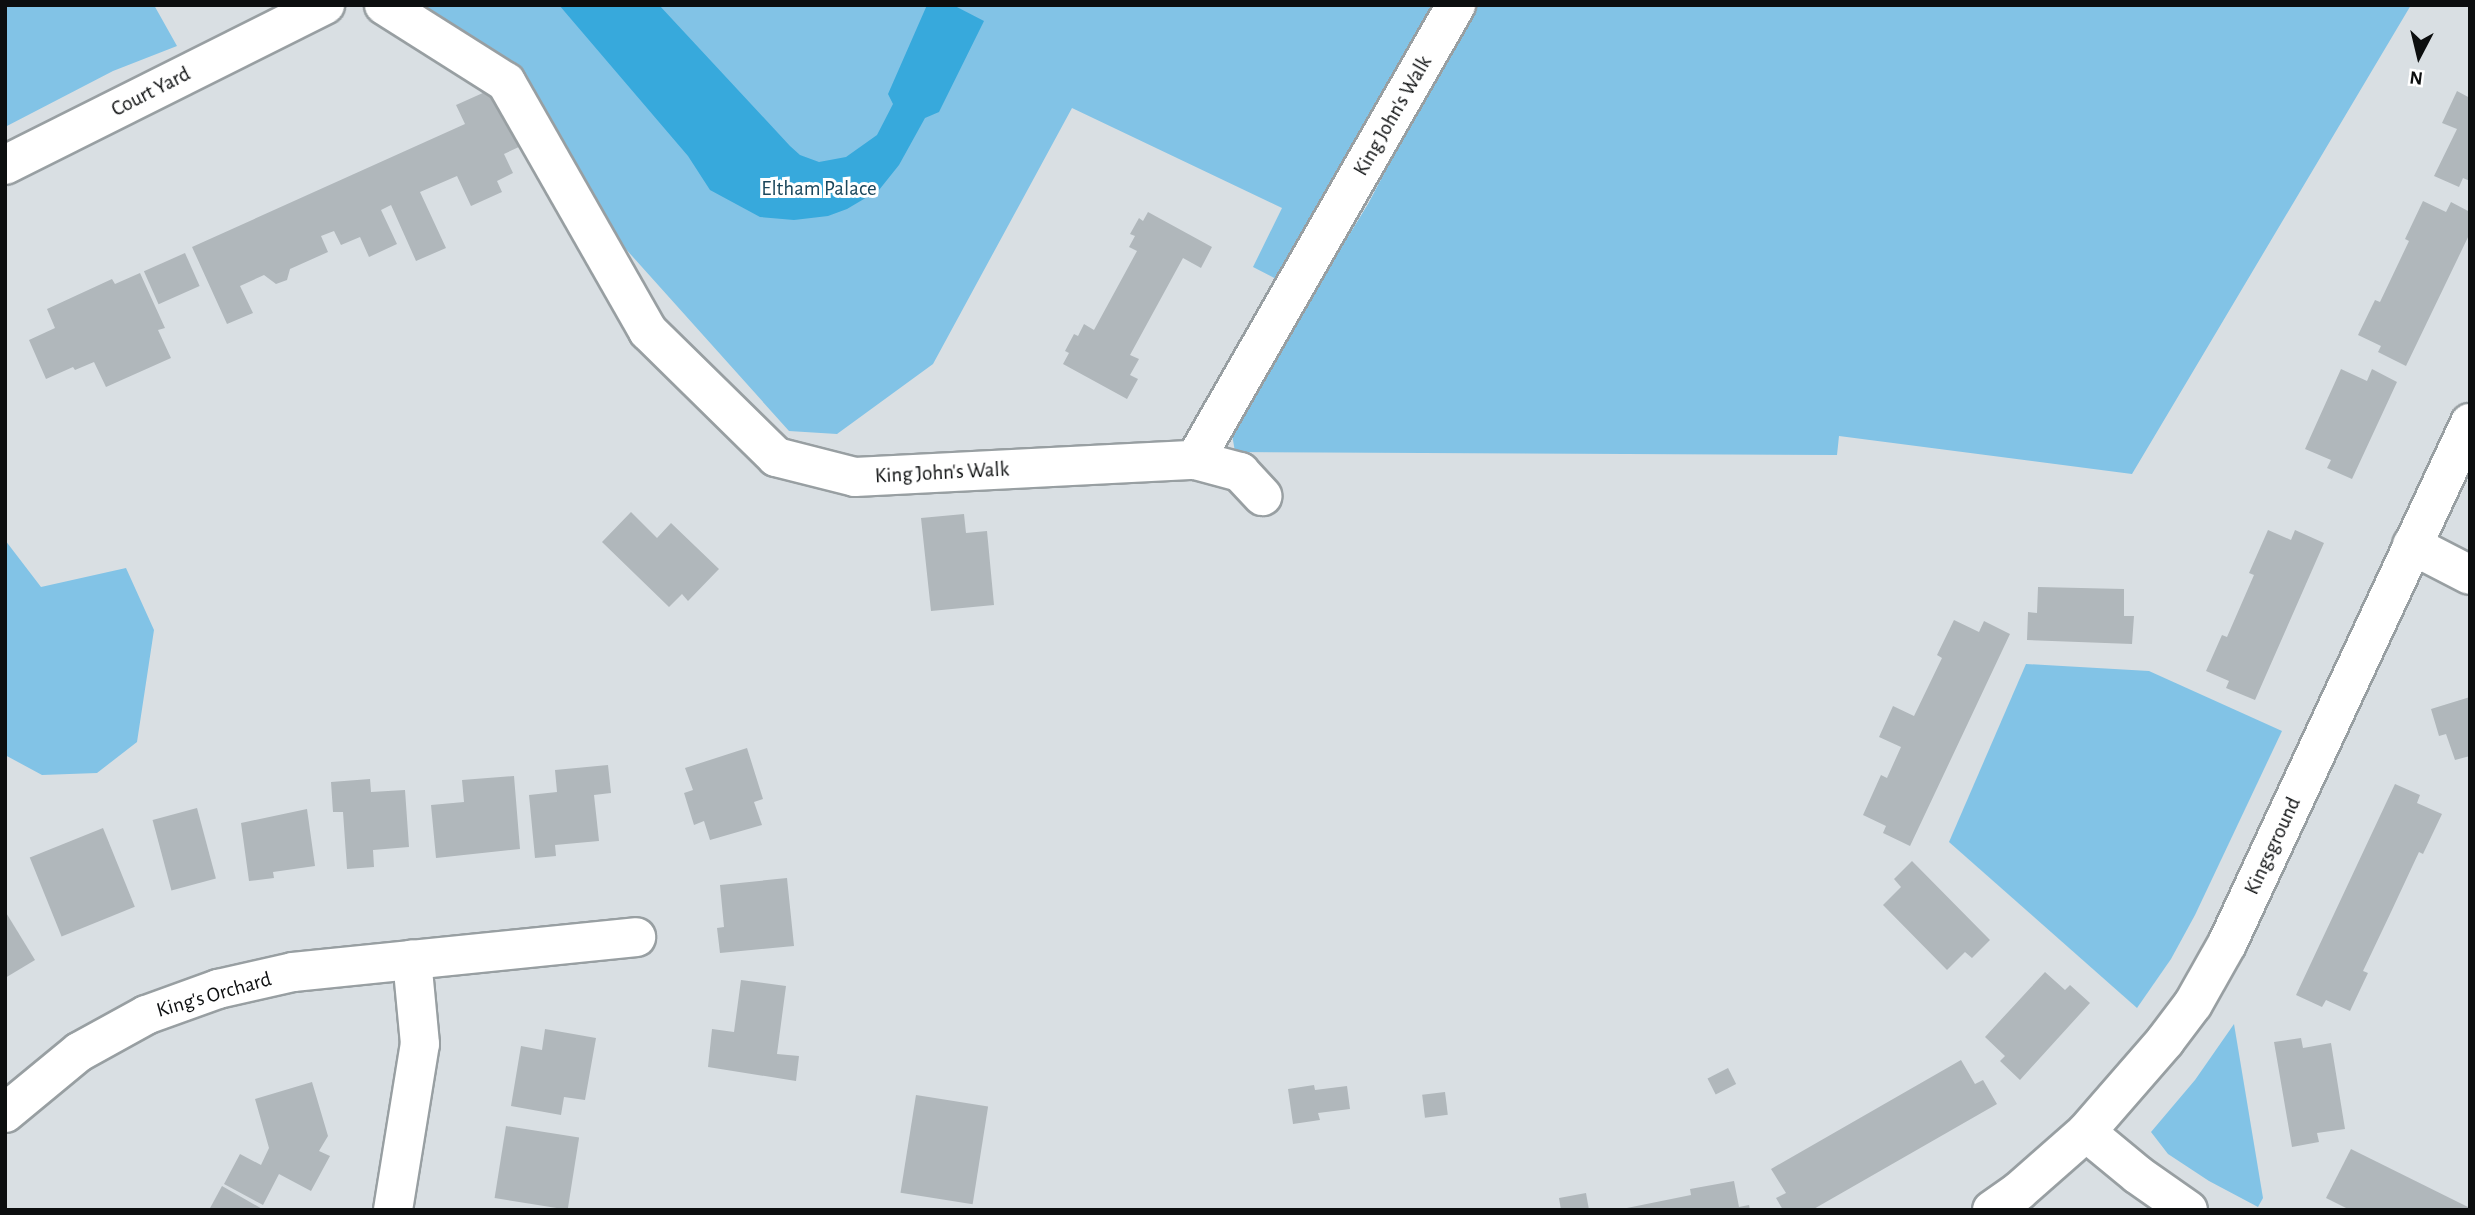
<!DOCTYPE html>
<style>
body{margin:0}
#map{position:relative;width:2475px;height:1215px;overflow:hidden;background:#d9dfe3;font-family:"Alegreya Sans",sans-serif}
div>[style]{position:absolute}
.green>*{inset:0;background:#82c3e6}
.water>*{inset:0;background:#37a9dc}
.building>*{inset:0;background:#b0b7bb;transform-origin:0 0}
.roads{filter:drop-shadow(2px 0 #989fa2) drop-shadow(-2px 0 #989fa2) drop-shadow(0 2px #989fa2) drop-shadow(0 -2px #989fa2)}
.minor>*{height:38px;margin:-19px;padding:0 19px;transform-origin:19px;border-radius:19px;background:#fff}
span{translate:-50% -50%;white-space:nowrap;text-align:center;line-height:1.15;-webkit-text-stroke:6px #fff;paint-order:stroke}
.street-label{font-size:21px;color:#0c0e0f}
.park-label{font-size:21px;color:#1a475d}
.frame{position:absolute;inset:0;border:7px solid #0c0e0f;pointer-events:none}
.north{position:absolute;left:2384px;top:21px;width:70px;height:70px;-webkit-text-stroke:5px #fff;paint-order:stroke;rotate:187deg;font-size:19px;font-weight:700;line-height:28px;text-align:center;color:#0c0e0f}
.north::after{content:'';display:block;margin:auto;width:24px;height:32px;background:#0c0e0f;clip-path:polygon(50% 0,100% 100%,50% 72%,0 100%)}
</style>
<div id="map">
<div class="green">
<div style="clip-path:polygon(5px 5px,154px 5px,177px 46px,113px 71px,5px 127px)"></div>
<div style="clip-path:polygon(407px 5px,1444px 5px,1286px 284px,1253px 267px,1282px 208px,1072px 108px,933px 364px,837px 434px,789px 431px)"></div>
<div style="clip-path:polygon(1473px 5px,2411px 5px,2132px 474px,1839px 436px,1837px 455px,1235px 452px,1231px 428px,1368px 204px)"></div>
<div style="clip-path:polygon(5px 540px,41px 587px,126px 568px,154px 630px,137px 742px,97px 773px,42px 775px,5px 755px)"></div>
<div style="clip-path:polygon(2026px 664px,2149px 671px,2282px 731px,2195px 915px,2171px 959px,2137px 1008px,1949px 842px)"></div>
<div style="clip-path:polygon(2234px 1024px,2263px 1198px,2258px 1207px,2209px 1181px,2168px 1154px,2151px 1132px,2195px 1080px)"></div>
</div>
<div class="water">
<div style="clip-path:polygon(559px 5px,659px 5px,790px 146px,800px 155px,819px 162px,846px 157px,877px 135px,893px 104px,888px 94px,927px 5px,953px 5px,984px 21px,939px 112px,925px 118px,899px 165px,879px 190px,847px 209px,828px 216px,794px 220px,760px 217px,710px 190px,688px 156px)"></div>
</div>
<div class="building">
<div style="clip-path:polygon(494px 88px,521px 146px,504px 154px,513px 173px,497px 181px,502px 192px,471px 206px,457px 176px,420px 192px,446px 248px,416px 261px,391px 205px,381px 210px,397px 244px,369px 257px,360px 237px,341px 245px,334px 231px,321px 236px,328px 252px,290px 269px,287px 280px,276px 284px,264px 275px,240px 286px,253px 313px,227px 324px,192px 247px,465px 124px,456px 105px)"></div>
<div style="clip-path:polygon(2457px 91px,2470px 98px,2470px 181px,2463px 178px,2459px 187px,2434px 176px,2457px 129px,2442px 123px)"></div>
<div style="clip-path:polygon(2423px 201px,2446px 212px,2451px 202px,2470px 212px,2470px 233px,2406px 366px,2378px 352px,2381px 346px,2358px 335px,2375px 300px,2380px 302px,2409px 241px,2405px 239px)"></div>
<div style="clip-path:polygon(1148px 212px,1212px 247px,1201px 268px,1183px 258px,1130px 355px,1139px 359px,1130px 375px,1138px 379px,1127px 399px,1063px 364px,1069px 353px,1065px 351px,1074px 334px,1078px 336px,1084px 324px,1094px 330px,1137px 251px,1129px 247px,1135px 236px,1130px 234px,1139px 218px,1143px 221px)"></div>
<div style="left:185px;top:253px;width:36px;height:45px;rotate:66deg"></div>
<div style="clip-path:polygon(140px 273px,165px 328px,158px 330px,171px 358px,106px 387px,94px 362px,75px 370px,73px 367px,46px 379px,29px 340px,55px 328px,47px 309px,112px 279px,115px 284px)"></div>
<div style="clip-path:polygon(2341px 369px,2367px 381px,2372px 369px,2397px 382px,2352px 479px,2327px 468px,2331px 460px,2305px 449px)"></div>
<div style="clip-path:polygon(631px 512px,657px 538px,671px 523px,719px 569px,688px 601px,682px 594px,669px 607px,602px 542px)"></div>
<div style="clip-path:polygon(964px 514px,966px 533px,987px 531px,994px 605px,931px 611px,921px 518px)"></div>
<div style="clip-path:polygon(2268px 530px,2291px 540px,2295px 530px,2324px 543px,2255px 700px,2226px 688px,2229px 681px,2206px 671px,2222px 635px,2227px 637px,2254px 575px,2249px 573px)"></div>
<div style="clip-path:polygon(2038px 587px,2124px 589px,2124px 616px,2134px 616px,2132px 644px,2027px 640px,2028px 612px,2037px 613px)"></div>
<div style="clip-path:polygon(1954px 620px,1979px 632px,1984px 621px,2010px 634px,1910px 846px,1883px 833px,1886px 826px,1863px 815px,1881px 775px,1887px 778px,1901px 747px,1879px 737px,1893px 706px,1914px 716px,1942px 658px,1937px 655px)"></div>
<div style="clip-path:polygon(2470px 697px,2470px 756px,2455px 760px,2446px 734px,2439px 736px,2431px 709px)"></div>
<div style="clip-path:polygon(747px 748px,763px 799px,754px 802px,762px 825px,710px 840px,704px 821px,694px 825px,684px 793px,693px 790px,685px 768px)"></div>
<div style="clip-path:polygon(608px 765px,611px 793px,594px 795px,599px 841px,555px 845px,556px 856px,535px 858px,529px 795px,557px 792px,555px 770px)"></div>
<div style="clip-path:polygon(514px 776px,520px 849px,436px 858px,431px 805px,464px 802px,462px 780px)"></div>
<div style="clip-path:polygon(370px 779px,371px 792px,405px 790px,409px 847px,373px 850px,374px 867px,347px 869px,343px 812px,333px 812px,331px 782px)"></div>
<div style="clip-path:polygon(2395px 784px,2420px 795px,2417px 803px,2442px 814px,2423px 854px,2419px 852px,2391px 912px,2363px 971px,2368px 973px,2350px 1011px,2326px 1000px,2322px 1007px,2296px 995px)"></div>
<div style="left:197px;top:808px;width:73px;height:46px;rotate:75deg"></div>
<div style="clip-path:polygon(307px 809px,315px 866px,273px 872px,274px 878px,249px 881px,241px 823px)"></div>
<div style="left:103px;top:828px;width:85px;height:79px;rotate:68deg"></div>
<div style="clip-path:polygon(1912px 861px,1990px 940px,1972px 958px,1965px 952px,1947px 970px,1883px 905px,1901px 887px,1894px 879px)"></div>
<div style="clip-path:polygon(787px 878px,794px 946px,720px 953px,717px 928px,724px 927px,720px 885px)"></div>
<div style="clip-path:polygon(5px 911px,35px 960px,5px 978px)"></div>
<div style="clip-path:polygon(2045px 972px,2065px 990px,2070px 985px,2090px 1003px,2020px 1080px,2000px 1061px,2005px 1056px,1985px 1037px)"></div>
<div style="clip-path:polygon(741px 980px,786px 986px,777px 1054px,799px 1056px,796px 1081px,708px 1067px,712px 1029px,734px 1032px)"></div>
<div style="clip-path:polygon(545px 1029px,596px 1038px,585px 1100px,564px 1097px,561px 1115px,511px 1106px,521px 1046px,542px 1050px)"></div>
<div style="clip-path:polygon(2301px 1038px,2303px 1048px,2331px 1043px,2345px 1129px,2317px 1133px,2319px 1142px,2292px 1147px,2274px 1042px)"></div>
<div style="clip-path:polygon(1961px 1060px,1975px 1084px,1983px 1080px,1997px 1104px,1812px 1210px,1783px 1210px,1776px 1198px,1786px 1193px,1771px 1169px)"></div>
<div style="left:1728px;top:1068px;width:18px;height:23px;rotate:63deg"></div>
<div style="clip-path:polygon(312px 1082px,328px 1136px,319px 1151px,330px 1156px,311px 1191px,279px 1174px,263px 1205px,224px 1184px,240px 1154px,261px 1165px,269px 1148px,255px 1099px)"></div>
<div style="clip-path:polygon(1314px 1085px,1315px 1090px,1347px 1086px,1350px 1109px,1318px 1113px,1320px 1120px,1293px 1124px,1288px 1089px)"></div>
<div style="left:1445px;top:1092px;width:23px;height:23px;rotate:83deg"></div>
<div style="left:916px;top:1095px;width:73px;height:99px;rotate:9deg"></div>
<div style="left:506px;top:1126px;width:74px;height:73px;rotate:9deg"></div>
<div style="clip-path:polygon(2351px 1149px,2470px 1208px,2470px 1210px,2350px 1210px,2326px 1198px)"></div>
<div style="clip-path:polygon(1734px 1181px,1739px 1207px,1749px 1205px,1750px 1210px,1617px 1210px,1691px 1195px,1690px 1189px)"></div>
<div style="clip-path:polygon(222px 1186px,264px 1210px,209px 1210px)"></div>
<div style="clip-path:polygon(1586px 1193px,1589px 1210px,1561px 1210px,1559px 1198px)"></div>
</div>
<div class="roads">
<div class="minor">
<div style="left:384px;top:5px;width:144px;rotate:32.3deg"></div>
<div style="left:506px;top:82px;width:287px;rotate:60.3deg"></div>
<div style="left:648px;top:331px;width:180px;rotate:44.5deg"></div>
<div style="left:776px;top:457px;width:81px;rotate:14.2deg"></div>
<div style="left:855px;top:477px;width:340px;rotate:-2.9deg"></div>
<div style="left:1195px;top:460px;width:47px;rotate:14.9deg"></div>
<div style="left:1240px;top:472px;width:33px;rotate:47deg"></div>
<div style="left:5px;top:165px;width:358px;rotate:-26.6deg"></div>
<div style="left:1195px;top:460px;width:525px;rotate:-60.16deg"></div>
<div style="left:2412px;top:545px;width:65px;rotate:27.3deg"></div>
<div style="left:5px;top:1113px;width:96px;rotate:-39.5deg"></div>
<div style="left:79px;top:1052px;width:77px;rotate:-28.9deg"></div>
<div style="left:146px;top:1015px;width:77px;rotate:-19.9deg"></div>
<div style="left:218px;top:989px;width:77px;rotate:-12.8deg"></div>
<div style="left:293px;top:972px;width:345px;rotate:-5.8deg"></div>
<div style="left:2086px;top:1132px;width:67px;rotate:39.6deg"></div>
<div style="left:2138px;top:1175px;width:61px;rotate:35deg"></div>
<div style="left:393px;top:1210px;width:168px;rotate:-80.8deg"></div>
<div style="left:420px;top:1044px;width:85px;rotate:-95.4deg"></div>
<div style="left:1992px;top:1210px;width:33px;rotate:-35deg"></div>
<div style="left:2019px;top:1191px;width:89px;rotate:-41.4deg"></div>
<div style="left:2086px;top:1132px;width:121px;rotate:-49deg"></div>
<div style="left:2165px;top:1041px;width:46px;rotate:-52.9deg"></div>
<div style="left:2193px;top:1004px;width:69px;rotate:-60.5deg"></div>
<div style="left:2227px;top:944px;width:575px;rotate:-65deg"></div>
</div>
</div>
<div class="street-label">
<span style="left:151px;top:92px;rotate:-27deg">Court Yard</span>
<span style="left:1393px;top:116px;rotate:-60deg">King John's Walk</span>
<span style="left:942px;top:473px;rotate:-3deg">King John's Walk</span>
<span style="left:2273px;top:846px;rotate:-65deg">Kingsground</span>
<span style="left:214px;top:995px;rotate:-16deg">King's Orchard</span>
</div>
<div class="park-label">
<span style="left:819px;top:189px">Eltham Palace</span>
</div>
<div class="frame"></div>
<div class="north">N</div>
</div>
